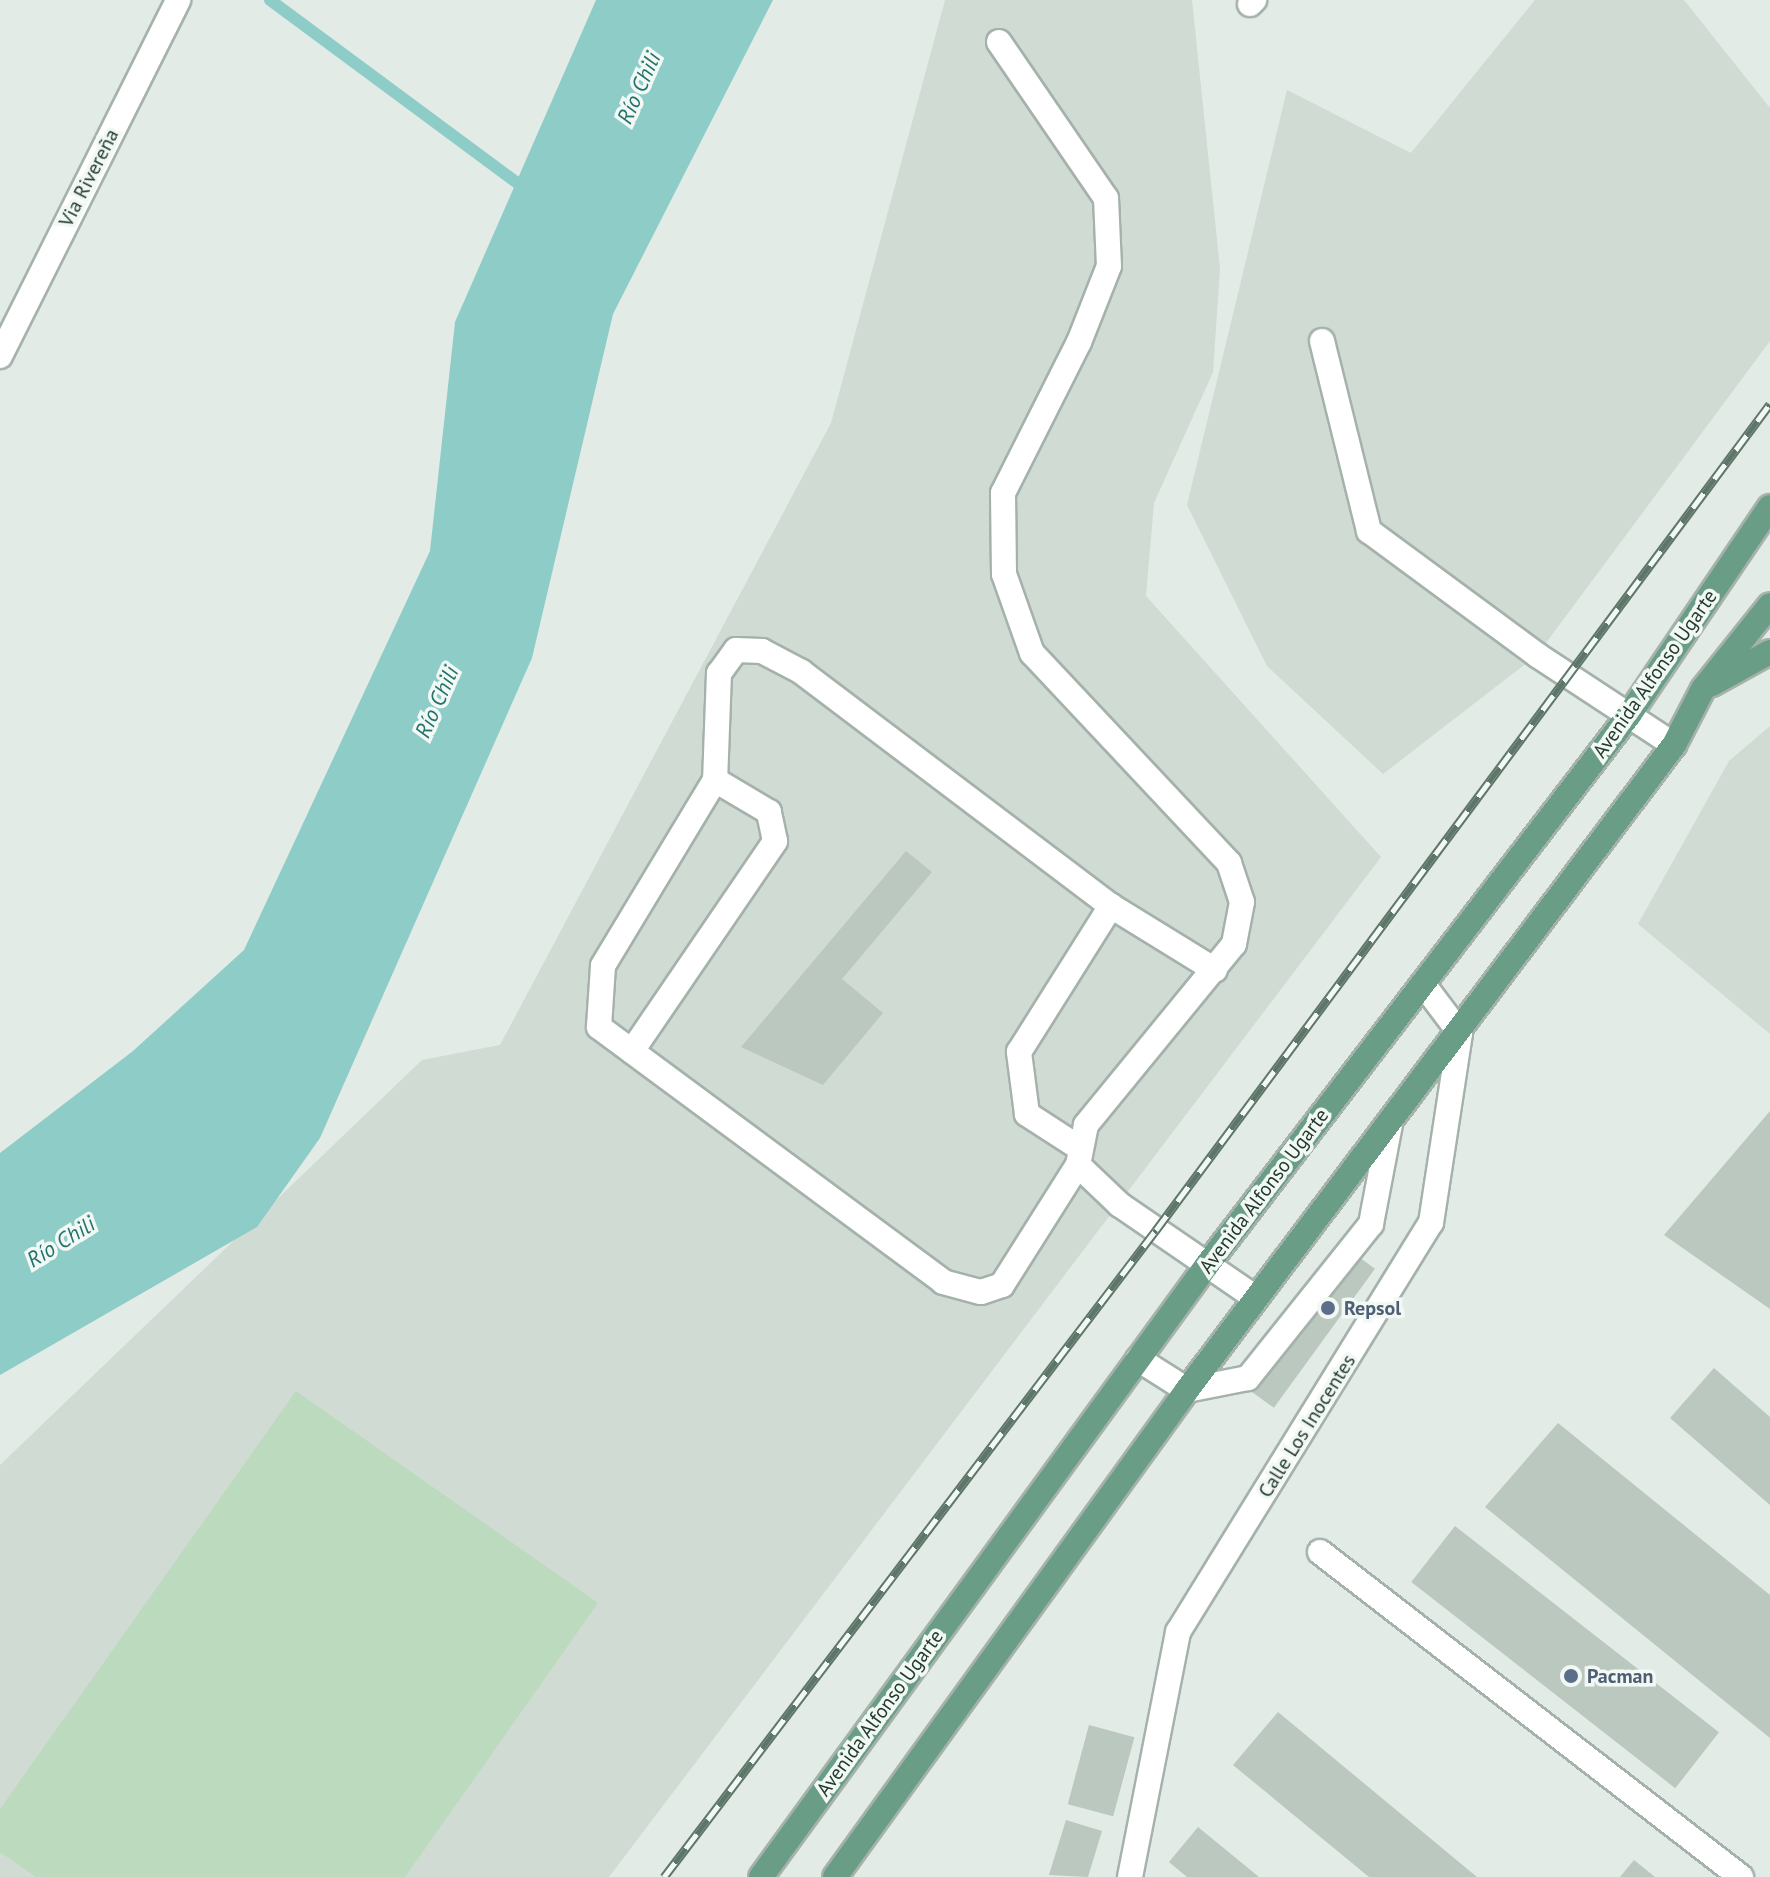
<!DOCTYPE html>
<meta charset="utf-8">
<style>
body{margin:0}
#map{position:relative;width:1770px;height:1877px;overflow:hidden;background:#e2ebe5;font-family:"PT Sans",sans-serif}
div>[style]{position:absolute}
.built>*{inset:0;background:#d0dbd4}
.green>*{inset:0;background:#bcdabe}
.water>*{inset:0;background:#8eccc8}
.stream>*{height:12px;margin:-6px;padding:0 6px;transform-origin:6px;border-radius:6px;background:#8eccc8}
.building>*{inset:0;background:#bac8c0;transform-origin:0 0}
.roads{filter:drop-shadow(2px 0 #a5b2ab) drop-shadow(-2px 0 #a5b2ab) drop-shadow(0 2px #a5b2ab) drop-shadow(0 -2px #a5b2ab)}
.minor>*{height:24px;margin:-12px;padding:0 12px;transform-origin:12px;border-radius:12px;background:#fff}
.major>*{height:24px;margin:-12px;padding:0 12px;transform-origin:12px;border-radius:12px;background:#6a9d85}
.rail>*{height:9px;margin-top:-4.5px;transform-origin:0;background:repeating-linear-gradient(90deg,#f2f8f4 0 18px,#5e766a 0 36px);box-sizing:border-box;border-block:2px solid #5e766a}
.dots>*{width:22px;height:22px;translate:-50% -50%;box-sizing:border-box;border:4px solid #f2f8f4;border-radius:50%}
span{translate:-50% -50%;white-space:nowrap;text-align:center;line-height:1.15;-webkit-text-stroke:7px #f2f8f4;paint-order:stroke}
.street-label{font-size:20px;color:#233a2f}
.service-label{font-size:20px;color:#4e5e75;font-weight:700}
.left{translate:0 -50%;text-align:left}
.water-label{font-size:22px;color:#22726e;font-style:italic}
</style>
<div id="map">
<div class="built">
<div style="clip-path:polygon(945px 0,1192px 0,1220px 269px,1213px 372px,1154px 503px,1146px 596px,1381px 857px,609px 1877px,0 1877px,0 1465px,422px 1060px,500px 1045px,831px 423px)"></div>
<div style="clip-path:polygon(1535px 0,1684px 0,1770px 108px,1770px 341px,1537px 655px,1383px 774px,1267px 666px,1187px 505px,1287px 90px,1411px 153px)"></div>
<div style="clip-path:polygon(1770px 726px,1770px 1034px,1638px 924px,1729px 761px)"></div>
</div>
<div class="green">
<div style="clip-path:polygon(296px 1391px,598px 1603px,405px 1877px,36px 1877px,0 1852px,0 1809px)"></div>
</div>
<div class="water">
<div style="clip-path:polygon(596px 0,773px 0,613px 314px,532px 658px,320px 1138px,257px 1227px,0 1375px,0 1153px,133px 1051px,244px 950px,430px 551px,455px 322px)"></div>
</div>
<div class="stream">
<div style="left:270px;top:0;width:321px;rotate:36.5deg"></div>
</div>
<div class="building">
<div style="clip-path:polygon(906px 851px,932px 872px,842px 979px,883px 1013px,823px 1085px,741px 1047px)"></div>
<div style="clip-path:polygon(1770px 1111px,1770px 1309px,1664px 1235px)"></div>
<div style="left:1341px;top:1244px;width:42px;height:172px;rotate:36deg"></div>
<div style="clip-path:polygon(1714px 1368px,1770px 1417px,1770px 1505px,1670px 1418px)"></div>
<div style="clip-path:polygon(1558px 1423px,1770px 1595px,1770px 1738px,1485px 1507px)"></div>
<div style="left:1455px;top:1526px;width:335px;height:71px;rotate:38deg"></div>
<div style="clip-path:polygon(1278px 1712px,1477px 1877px,1369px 1877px,1233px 1765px)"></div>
<div style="left:1089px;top:1725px;width:47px;height:82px;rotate:15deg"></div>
<div style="clip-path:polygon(1066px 1820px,1102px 1831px,1088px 1877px,1049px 1875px)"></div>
<div style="clip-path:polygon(1198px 1827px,1259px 1877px,1187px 1877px,1169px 1862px)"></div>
<div style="clip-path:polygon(1634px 1860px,1655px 1877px,1620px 1877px)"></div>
</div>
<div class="roads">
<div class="minor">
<div style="left:1250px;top:4px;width:6px;rotate:-45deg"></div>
<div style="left:999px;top:42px;width:189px;rotate:55.6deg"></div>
<div style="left:1106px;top:198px;width:68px;rotate:87.5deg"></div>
<div style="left:1109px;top:266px;width:82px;rotate:111.5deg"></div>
<div style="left:1079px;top:342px;width:169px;rotate:116.7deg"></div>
<div style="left:1003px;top:493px;width:81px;rotate:89.3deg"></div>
<div style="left:1004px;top:574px;width:84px;rotate:70.5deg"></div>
<div style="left:1032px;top:653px;width:288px;rotate:46.8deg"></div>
<div style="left:1229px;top:863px;width:41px;rotate:71.6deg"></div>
<div style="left:1242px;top:902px;width:43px;rotate:100.8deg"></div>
<div style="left:1234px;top:944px;width:234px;rotate:129.3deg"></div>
<div style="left:1086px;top:1125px;width:41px;rotate:101.3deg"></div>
<div style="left:1078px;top:1165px;width:58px;rotate:43.6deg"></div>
<div style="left:1120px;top:1205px;width:165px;rotate:34.4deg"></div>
<div style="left:1322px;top:341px;width:196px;rotate:76.1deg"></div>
<div style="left:1369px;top:531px;width:209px;rotate:36.4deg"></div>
<div style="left:1537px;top:655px;width:164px;rotate:33.3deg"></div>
<div style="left:0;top:356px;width:398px;rotate:-63.4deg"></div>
<div style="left:1111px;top:906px;width:122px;rotate:31.6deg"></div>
<div style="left:632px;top:1051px;width:254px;rotate:-55.7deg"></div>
<div style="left:775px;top:841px;width:30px;rotate:-102deg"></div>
<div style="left:769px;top:812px;width:63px;rotate:-149.3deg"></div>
<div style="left:1078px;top:1147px;width:61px;rotate:-147.1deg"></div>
<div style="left:1027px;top:1114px;width:63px;rotate:-97.4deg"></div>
<div style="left:1019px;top:1052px;width:173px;rotate:-57.8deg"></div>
<div style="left:1111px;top:906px;width:388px;rotate:-142.9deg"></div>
<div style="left:802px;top:672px;width:45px;rotate:-152.3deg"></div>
<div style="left:762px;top:651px;width:26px;rotate:-178deg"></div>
<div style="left:736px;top:650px;width:29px;rotate:126deg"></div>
<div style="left:719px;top:673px;width:107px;rotate:92.1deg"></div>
<div style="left:715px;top:780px;width:217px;rotate:121.1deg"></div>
<div style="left:603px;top:966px;width:61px;rotate:93.8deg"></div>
<div style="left:599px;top:1027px;width:428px;rotate:36.5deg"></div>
<div style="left:943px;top:1282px;width:39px;rotate:15deg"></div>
<div style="left:981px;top:1292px;width:22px;rotate:-18deg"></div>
<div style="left:1002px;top:1285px;width:142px;rotate:-57.7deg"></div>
<div style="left:1138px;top:1359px;width:58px;rotate:32.3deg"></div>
<div style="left:1187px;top:1390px;width:62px;rotate:-11.1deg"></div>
<div style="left:1248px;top:1378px;width:197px;rotate:-51.4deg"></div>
<div style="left:1371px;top:1224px;width:102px;rotate:-79.2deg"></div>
<div style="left:1320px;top:1552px;width:532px;rotate:37.67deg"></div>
<div style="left:1130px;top:1877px;width:250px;rotate:-78.9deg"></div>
<div style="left:1178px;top:1632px;width:481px;rotate:-58.3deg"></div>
<div style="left:1431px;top:1223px;width:192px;rotate:-81.3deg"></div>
<div style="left:1460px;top:1033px;width:61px;rotate:-127.1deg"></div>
</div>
<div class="major">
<div style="left:1712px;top:684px;width:66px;rotate:-28.9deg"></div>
<div style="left:761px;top:1877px;width:757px;rotate:-53.92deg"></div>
<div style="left:1207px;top:1265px;width:693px;rotate:-52.5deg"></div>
<div style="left:1629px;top:715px;width:251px;rotate:-55.9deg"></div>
<div style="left:835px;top:1877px;width:601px;rotate:-54.14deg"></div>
<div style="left:1187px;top:1390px;width:808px;rotate:-52.95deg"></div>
<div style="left:1674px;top:745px;width:63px;rotate:-62.6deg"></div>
<div style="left:1703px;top:689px;width:107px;rotate:-51.4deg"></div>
</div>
</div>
<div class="rail">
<div style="left:664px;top:1877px;width:813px;rotate:-52.75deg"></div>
<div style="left:1156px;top:1230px;width:1029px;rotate:-53.38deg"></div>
</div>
<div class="dots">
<div style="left:1328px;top:1308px;background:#5c6f8a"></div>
<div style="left:1571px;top:1676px;background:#5c6f8a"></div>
</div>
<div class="street-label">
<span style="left:89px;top:178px;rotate:-63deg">Via Rivereña</span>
<span style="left:1655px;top:674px;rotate:-55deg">Avenida Alfonso Ugarte</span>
<span style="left:1264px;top:1191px;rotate:-53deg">Avenida Alfonso Ugarte</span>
<span style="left:1307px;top:1426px;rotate:-58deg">Calle Los Inocentes</span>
<span style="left:880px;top:1713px;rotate:-54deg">Avenida Alfonso Ugarte</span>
</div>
<div class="service-label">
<span class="left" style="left:1344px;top:1308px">Repsol</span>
<span class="left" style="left:1587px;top:1676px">Pacman</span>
</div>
<div class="water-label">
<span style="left:639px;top:88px;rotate:-66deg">Río Chili</span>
<span style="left:437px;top:702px;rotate:-66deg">Río Chili</span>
<span style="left:61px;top:1242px;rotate:-32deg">Río Chili</span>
</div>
</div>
